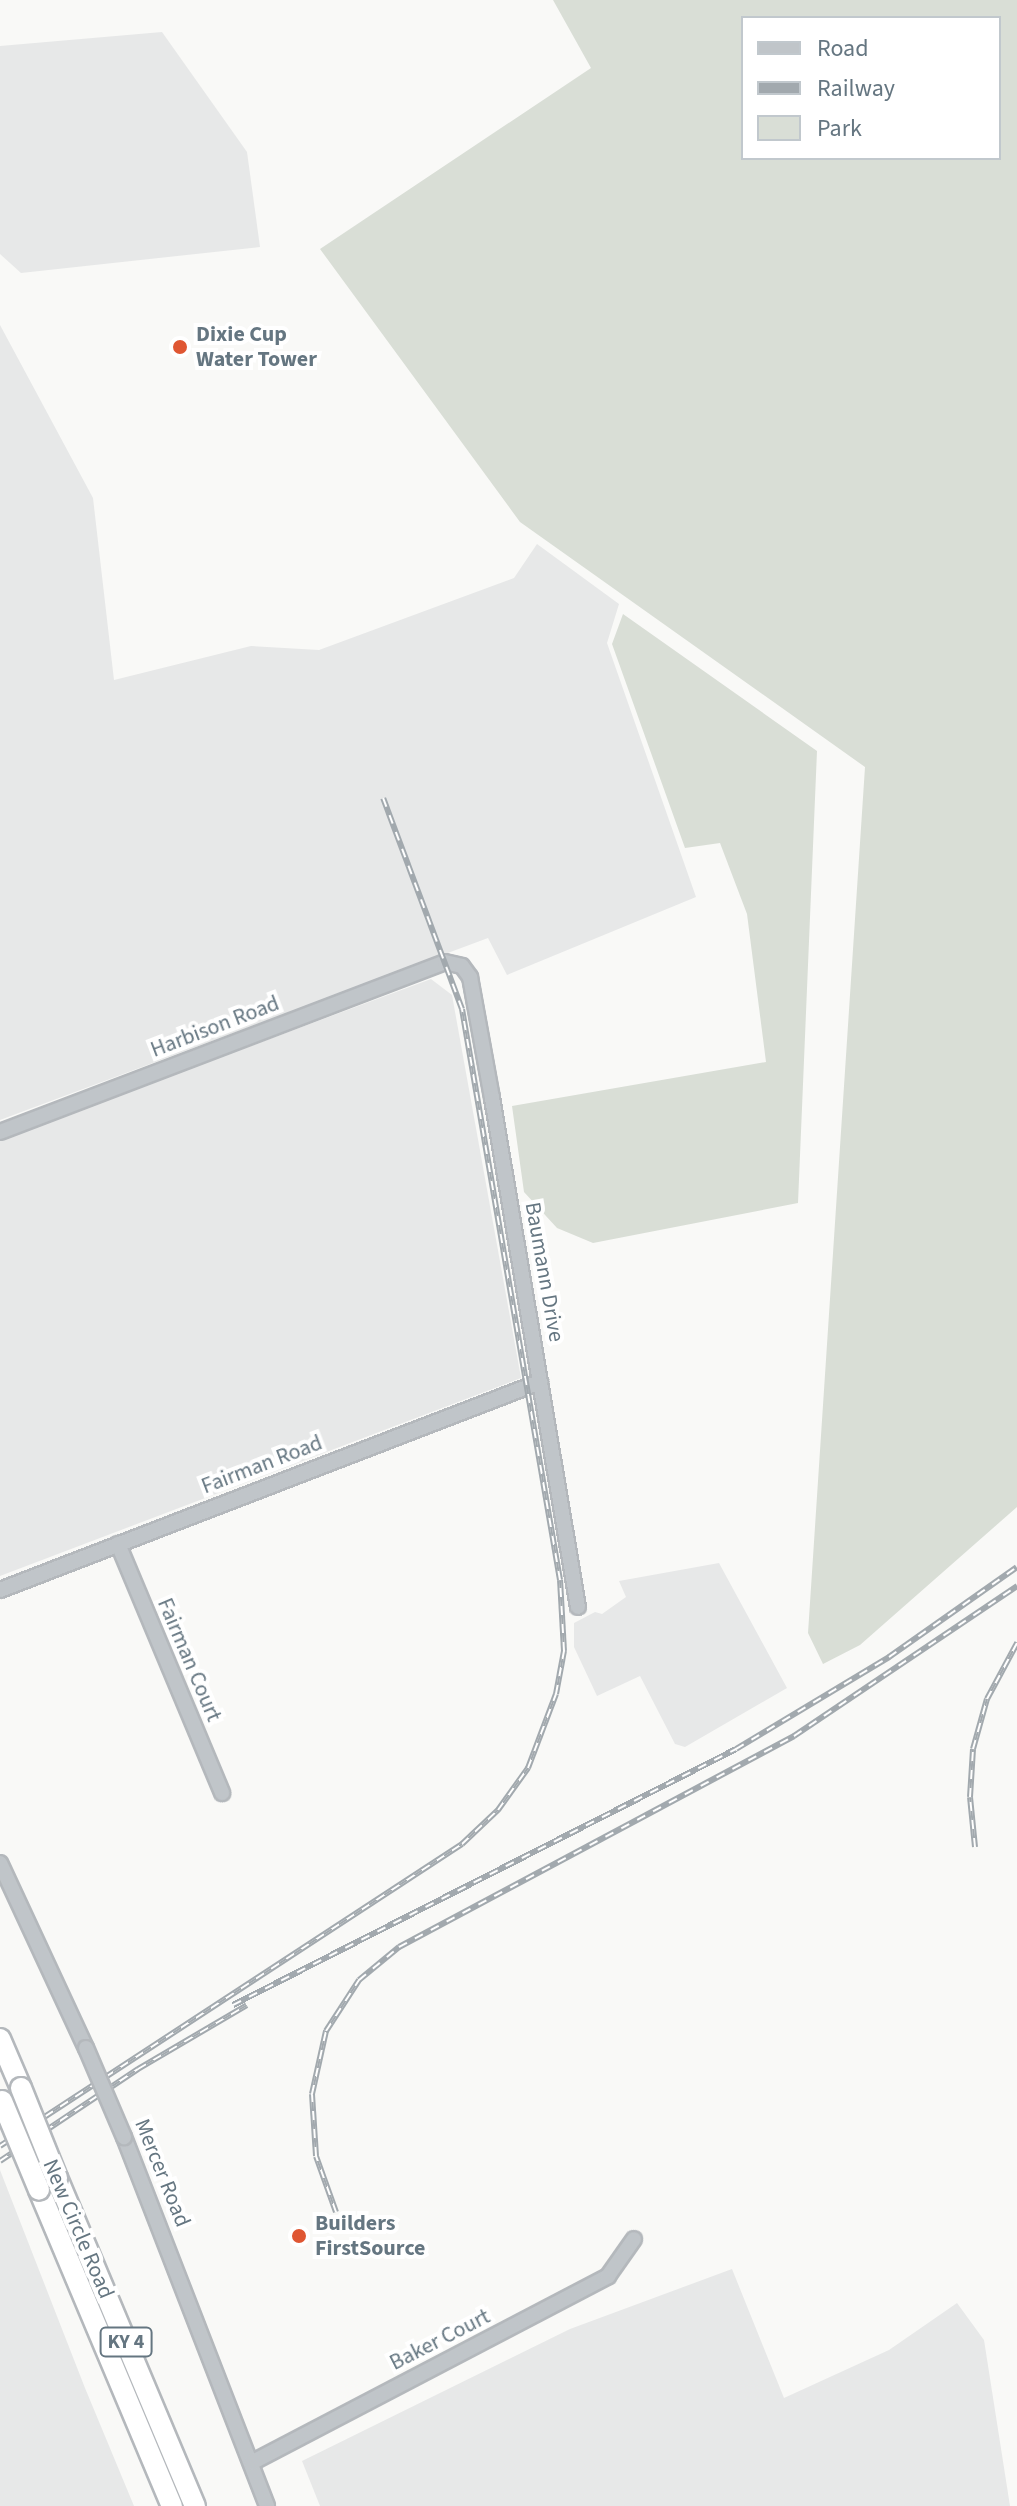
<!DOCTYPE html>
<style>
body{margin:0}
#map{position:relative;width:1017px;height:2506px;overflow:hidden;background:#f9f9f7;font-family:"Source Sans 3",sans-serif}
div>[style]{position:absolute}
.built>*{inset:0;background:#e7e8e8}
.green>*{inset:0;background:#d9ded6}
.roads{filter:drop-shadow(2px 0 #b4b8bc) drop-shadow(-2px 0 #b4b8bc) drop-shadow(0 2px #b4b8bc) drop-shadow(0 -2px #b4b8bc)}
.minor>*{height:14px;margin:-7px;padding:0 7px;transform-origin:7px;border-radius:7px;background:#c0c5c9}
.highway>*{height:20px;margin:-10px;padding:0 10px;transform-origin:10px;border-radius:10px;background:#fff}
.rail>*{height:6px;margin-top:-3px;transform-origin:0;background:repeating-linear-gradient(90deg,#fff 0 9px,#a2a9ae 0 18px);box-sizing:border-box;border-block:2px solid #a2a9ae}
.bridges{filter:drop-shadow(2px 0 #b4b8bc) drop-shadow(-2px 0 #b4b8bc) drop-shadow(0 2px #b4b8bc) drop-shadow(0 -2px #b4b8bc)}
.minor-bridge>*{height:14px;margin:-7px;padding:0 7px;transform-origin:7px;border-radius:7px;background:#c0c5c9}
.highway-bridge>*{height:20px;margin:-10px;padding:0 10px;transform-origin:10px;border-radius:10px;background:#fff}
.dots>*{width:22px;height:22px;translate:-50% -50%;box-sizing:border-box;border:4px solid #fff;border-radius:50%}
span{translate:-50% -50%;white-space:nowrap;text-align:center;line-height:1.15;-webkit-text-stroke:8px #fff;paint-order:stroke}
.shield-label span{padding:2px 6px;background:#fff;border:2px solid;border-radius:6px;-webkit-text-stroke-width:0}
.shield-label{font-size:20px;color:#657681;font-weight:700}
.poi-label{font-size:22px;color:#657681;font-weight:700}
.left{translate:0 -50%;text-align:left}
.street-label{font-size:22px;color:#657681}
.legend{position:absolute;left:741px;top:16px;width:260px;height:144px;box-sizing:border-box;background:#fff;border:2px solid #c1c8cd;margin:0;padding:10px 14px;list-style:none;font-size:24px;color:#657681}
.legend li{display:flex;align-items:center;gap:16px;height:40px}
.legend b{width:40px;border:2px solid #c1c8cd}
</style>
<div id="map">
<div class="built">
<div style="clip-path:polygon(162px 32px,247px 152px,260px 247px,21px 273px,0 254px,0 46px)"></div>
<div style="clip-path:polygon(0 325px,93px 498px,114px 680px,251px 646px,319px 650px,514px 578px,537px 544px,619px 604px,607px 643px,696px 897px,507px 975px,488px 938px,0 1120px)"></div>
<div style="clip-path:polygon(431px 979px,452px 995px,521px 1378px,0 1576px,0 1139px)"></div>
<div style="clip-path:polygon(719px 1563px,787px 1688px,685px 1747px,675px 1744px,640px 1676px,597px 1696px,574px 1647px,574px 1623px,595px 1612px,602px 1614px,626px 1597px,619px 1581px)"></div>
<div style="clip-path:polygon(0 2170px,85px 2388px,134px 2506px,0 2506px)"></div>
<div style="clip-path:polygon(732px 2269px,784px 2398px,889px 2350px,957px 2303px,984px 2340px,1010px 2506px,320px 2506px,302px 2461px,570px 2329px)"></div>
</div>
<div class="green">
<div style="clip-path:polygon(evenodd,553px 0,1017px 0,1017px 1507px,860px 1645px,823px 1664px,808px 1633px,865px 767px,520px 522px,320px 249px,591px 68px,553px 0,743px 18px,999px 18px,999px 158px,743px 158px,743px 18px)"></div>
<div style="clip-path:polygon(623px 614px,817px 751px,798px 1203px,593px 1243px,557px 1228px,524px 1192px,512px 1106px,766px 1062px,747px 914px,720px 843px,685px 848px,612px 644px)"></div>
</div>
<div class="roads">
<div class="minor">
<div style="left:0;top:1132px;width:476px;rotate:-20.9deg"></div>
<div style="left:445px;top:962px;width:17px;rotate:13deg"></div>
<div style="left:462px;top:966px;width:14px;rotate:54deg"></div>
<div style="left:470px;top:977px;width:123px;rotate:79.7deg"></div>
<div style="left:492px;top:1098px;width:516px;rotate:80.41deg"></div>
<div style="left:118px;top:1544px;width:270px;rotate:67.3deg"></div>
<div style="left:0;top:1590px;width:579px;rotate:-21.07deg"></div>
<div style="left:0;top:1863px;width:204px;rotate:65.1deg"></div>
<div style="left:124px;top:2137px;width:396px;rotate:68.8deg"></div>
<div style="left:251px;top:2463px;width:403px;rotate:-27.6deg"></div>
<div style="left:608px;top:2276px;width:45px;rotate:-54.9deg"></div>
</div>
<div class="highway">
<div style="left:0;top:2039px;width:53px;rotate:66.8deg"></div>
<div style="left:57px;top:2178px;width:356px;rotate:67.2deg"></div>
<div style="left:39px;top:2190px;width:343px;rotate:67.2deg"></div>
</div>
</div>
<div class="rail">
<div style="left:975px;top:1847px;width:50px;rotate:-95.7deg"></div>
<div style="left:970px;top:1797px;width:48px;rotate:-86.4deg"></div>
<div style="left:973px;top:1749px;width:52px;rotate:-74.4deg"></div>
<div style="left:987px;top:1699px;width:64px;rotate:-61.8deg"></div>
<div style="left:233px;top:2005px;width:564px;rotate:-26.97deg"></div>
<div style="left:736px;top:1749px;width:179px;rotate:-31deg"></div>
<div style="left:889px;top:1657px;width:156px;rotate:-35.1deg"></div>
<div style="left:0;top:2146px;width:552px;rotate:-33.17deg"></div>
<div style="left:462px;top:1844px;width:50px;rotate:-43.4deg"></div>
<div style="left:498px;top:1810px;width:52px;rotate:-54.5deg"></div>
<div style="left:528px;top:1768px;width:79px;rotate:-69.3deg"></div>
<div style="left:556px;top:1694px;width:44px;rotate:-79.5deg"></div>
<div style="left:564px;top:1651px;width:71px;rotate:-93.2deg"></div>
<div style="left:560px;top:1580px;width:579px;rotate:-99.74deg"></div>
<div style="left:462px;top:1009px;width:225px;rotate:-110.5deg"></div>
<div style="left:0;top:2161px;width:166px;rotate:-33.7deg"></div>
<div style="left:138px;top:2069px;width:126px;rotate:-30.4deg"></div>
<div style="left:336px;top:2212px;width:59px;rotate:-109.7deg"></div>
<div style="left:316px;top:2156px;width:62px;rotate:-93.7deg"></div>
<div style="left:312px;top:2094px;width:65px;rotate:-77.5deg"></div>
<div style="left:326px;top:2031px;width:61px;rotate:-57.1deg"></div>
<div style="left:359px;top:1980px;width:52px;rotate:-39.5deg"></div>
<div style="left:399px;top:1947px;width:448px;rotate:-28.1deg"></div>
<div style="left:794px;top:1736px;width:269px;rotate:-33.9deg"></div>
</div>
<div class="bridges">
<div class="minor-bridge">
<div style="left:86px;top:2048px;width:97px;rotate:66.9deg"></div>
</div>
<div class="highway-bridge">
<div style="left:21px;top:2088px;width:97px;rotate:68.2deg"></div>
<div style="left:2px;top:2101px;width:96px;rotate:67.4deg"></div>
</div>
</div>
<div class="dots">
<div style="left:180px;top:347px;background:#df5632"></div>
<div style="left:299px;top:2236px;background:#df5632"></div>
</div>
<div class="shield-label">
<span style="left:126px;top:2342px">KY 4</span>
</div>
<div class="poi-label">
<span class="left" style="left:196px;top:347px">Dixie Cup<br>Water Tower</span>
<span class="left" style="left:315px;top:2236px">Builders<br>FirstSource</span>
</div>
<div class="street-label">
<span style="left:215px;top:1027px;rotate:-21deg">Harbison Road</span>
<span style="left:544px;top:1272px;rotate:80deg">Baumann Drive</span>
<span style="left:262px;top:1465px;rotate:-21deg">Fairman Road</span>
<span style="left:189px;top:1660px;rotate:67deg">Fairman Court</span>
<span style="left:162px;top:2173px;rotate:68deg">Mercer Road</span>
<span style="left:78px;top:2229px;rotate:67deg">New Circle Road</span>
<span style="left:440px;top:2340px;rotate:-27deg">Baker Court</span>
</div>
<ul class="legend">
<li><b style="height:10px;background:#c0c5c9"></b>Road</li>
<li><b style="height:10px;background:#a2a9ae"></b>Railway</li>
<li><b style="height:22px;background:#d9ded6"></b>Park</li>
</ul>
</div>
